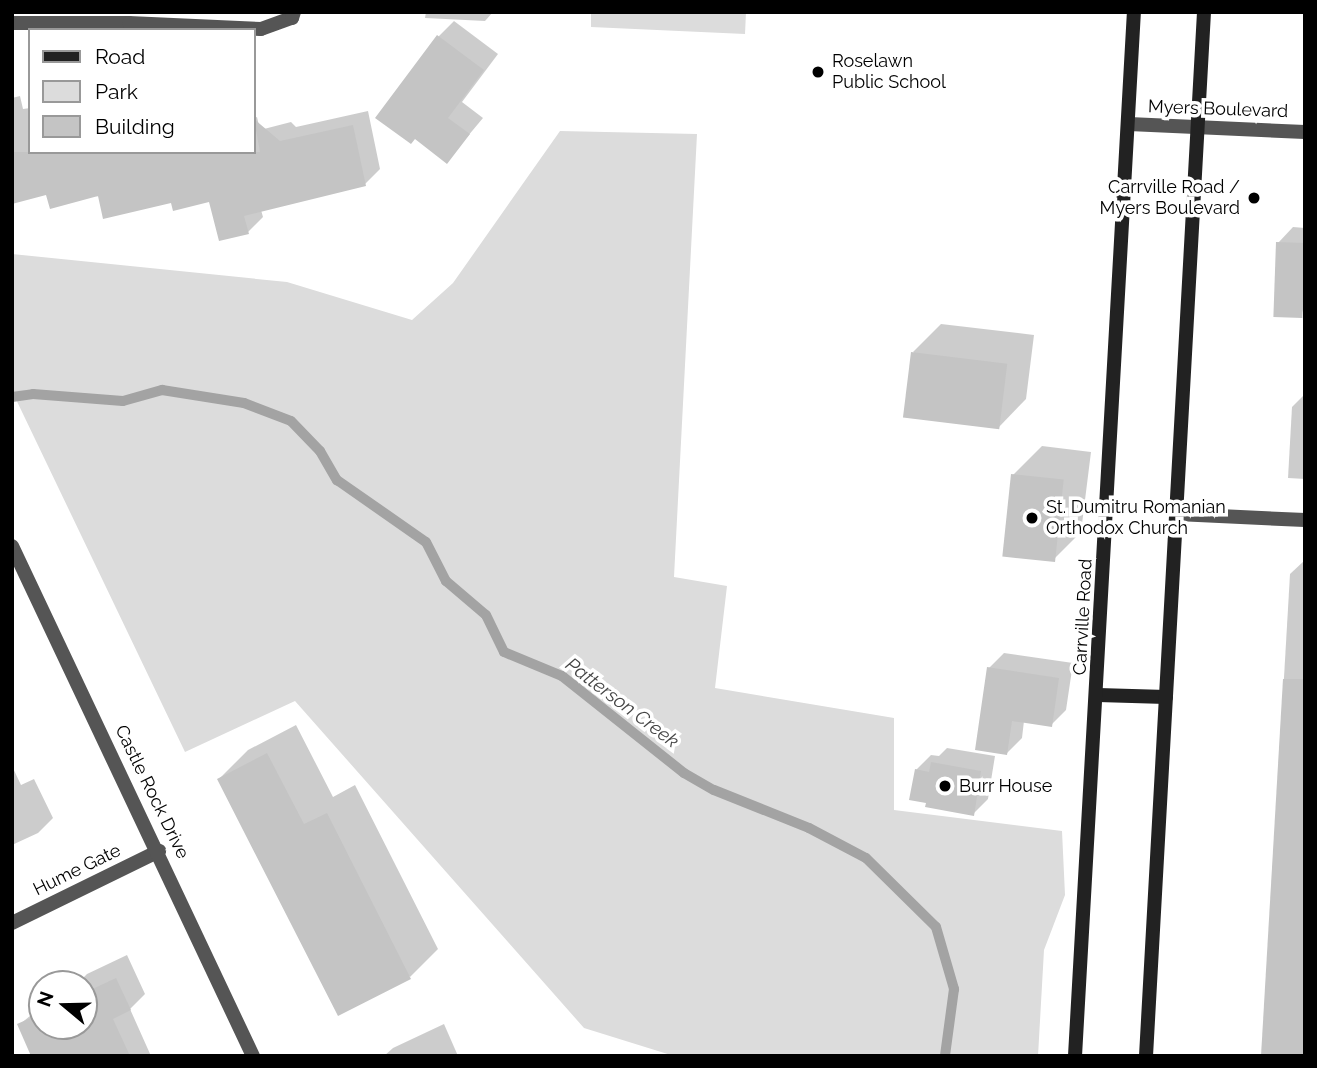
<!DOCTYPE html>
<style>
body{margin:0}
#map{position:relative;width:1317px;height:1068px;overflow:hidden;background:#fff;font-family:Raleway,sans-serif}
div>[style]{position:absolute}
.green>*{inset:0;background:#dcdcdc}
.shadow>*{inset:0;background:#0003}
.stream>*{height:10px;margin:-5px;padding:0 5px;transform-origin:5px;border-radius:5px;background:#a3a3a3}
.building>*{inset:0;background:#c4c4c4;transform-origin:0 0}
.minor>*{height:14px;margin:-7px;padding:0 7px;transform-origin:7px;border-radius:7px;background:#555}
.tertiary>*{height:14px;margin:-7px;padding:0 7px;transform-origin:7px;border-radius:7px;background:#555}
.secondary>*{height:14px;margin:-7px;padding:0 7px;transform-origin:7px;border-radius:7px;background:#222}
.dots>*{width:19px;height:19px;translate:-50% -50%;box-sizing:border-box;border:4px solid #fff;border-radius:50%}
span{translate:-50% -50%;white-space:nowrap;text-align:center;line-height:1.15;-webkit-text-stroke:7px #fff;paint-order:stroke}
.poi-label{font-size:18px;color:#000}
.left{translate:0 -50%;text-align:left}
.right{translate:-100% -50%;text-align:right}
.street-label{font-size:18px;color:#000}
.water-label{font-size:19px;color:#444;font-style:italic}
.frame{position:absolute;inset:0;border:14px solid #000;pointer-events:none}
.legend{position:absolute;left:28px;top:28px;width:228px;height:126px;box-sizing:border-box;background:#fff;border:2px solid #999;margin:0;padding:9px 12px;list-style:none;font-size:21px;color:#000}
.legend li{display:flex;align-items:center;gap:14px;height:35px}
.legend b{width:35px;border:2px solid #999}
.north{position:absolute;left:28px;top:970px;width:70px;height:70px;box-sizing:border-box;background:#fff;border:2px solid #999;border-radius:50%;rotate:289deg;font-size:19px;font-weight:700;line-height:28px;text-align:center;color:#000}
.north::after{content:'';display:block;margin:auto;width:24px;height:32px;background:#000;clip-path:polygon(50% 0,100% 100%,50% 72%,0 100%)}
</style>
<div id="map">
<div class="green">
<div style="clip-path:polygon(591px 12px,746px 12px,745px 34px,591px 27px)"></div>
<div style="clip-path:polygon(560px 131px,697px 134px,674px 577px,727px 586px,715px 688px,894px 718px,894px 810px,1062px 831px,1065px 895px,1044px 950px,1038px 1056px,674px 1056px,584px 1028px,295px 701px,185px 752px,12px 391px,12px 254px,287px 282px,412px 320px,453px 283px)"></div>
</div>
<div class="shadow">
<div style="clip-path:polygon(426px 12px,493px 12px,485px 21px,425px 18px)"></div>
<div style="clip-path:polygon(454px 21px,498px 54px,462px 102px,483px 118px,447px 161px,415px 138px,378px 117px,439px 36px)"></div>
<div style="clip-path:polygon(20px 96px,23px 109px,30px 108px,30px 152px,254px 152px,254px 118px,257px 117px,260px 130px,291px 122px,296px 127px,368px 111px,380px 169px,365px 184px,261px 210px,263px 217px,248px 232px,210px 199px,172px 201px,47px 193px,12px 202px,12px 98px)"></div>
<div style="clip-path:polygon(1293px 227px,1305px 228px,1305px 318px,1278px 243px)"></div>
<div style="clip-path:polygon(941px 324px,1034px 335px,1026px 399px,998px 428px,913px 352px)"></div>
<div style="clip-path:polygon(1305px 394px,1305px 479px,1288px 478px,1292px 407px)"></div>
<div style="clip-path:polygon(1042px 446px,1091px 452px,1081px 532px,1053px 560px,1013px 475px)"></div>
<div style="clip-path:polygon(1305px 560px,1305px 1056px,1262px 1056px,1290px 574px)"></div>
<div style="clip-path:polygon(1004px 653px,1073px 663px,1066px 710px,1051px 725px,1024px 721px,1022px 738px,1007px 753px,989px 668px)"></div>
<div style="clip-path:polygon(296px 725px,333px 797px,355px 785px,438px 949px,410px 977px,219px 779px,248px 750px)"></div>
<div style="clip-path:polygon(947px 748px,995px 756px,988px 799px,973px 814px,916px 770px,931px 755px,939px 756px)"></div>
<div style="clip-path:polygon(12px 766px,21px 785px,34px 779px,53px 818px,38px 833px,12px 845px)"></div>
<div style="clip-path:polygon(127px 955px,145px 994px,130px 1009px,151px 1056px,33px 1056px,19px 1025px,42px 1006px,42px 1026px,84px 1026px,84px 984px,77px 984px,87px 974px)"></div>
<div style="clip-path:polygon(444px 1024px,458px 1056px,384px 1056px,393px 1048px)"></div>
</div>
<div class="stream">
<div style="left:12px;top:397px;width:21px;rotate:-8deg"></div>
<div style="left:33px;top:394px;width:90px;rotate:4.4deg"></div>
<div style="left:123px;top:401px;width:41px;rotate:-15.8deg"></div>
<div style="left:162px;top:390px;width:83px;rotate:9deg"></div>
<div style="left:244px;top:403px;width:50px;rotate:21deg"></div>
<div style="left:291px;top:421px;width:42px;rotate:46deg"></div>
<div style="left:320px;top:451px;width:34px;rotate:60deg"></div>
<div style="left:337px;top:480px;width:108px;rotate:34.9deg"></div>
<div style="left:426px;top:542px;width:44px;rotate:62.9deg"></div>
<div style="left:446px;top:581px;width:52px;rotate:40.4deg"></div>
<div style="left:486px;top:615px;width:41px;rotate:64.1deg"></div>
<div style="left:504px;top:652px;width:63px;rotate:22.5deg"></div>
<div style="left:562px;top:676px;width:156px;rotate:38.5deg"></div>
<div style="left:684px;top:773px;width:34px;rotate:30deg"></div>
<div style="left:714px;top:790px;width:102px;rotate:21.8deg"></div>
<div style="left:809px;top:828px;width:64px;rotate:27.8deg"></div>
<div style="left:866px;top:858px;width:98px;rotate:44.6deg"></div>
<div style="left:936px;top:927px;width:65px;rotate:73.8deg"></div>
<div style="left:954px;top:989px;width:68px;rotate:97.7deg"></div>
</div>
<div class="building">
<div style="clip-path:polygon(437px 35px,484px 70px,448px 118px,470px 134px,447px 164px,415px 139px,411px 144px,375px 118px)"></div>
<div style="clip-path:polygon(254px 119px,280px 141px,353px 125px,366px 186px,244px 216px,249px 234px,219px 241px,209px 202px,173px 211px,171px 203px,103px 219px,98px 196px,50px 209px,46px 195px,12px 204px,12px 152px,260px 152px)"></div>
<div style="left:1276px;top:242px;width:29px;height:75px;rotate:2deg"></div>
<div style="left:911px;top:352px;width:97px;height:66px;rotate:7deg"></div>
<div style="left:1011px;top:474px;width:53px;height:83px;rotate:6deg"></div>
<div style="clip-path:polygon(987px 667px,1059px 678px,1052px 727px,1012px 721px,1007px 755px,975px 750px)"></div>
<div style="clip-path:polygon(1283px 679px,1305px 679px,1305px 1056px,1261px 1056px)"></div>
<div style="clip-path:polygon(267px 753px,304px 824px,327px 813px,411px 979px,338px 1016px,217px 779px)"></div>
<div style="clip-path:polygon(931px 762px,981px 771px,974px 816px,925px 807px,926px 803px,909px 800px,915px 769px,929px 772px)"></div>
<div style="clip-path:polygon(116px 978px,131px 1010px,113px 1019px,130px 1056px,31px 1056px,17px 1024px,42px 1013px,42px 1026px,84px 1026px,84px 993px)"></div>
</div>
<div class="minor">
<div style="left:12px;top:23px;width:117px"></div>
<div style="left:129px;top:23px;width:132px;rotate:2.6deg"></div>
<div style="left:261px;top:29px;width:33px;rotate:-20deg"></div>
<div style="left:292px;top:18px;width:6px;rotate:-72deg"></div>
<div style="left:1129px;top:124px;width:176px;rotate:2.6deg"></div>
<div style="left:1177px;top:514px;width:128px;rotate:2.7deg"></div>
<div style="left:12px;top:923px;width:164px;rotate:-26.1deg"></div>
</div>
<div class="tertiary">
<div style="left:12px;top:546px;width:564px;rotate:64.71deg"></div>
</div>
<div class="secondary">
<div style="left:1098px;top:695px;width:68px;rotate:1.7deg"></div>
<div style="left:1075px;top:1056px;width:1046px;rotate:-86.77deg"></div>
<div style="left:1146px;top:1056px;width:1046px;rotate:-86.82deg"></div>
</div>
<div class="dots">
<div style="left:818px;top:72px;background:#000"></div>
<div style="left:1254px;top:198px;background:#000"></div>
<div style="left:1032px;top:518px;background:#000"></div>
<div style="left:945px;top:786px;background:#000"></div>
</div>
<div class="poi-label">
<span class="left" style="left:832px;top:72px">Roselawn<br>Public School</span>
<span class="right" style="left:1240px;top:198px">Carrville Road /<br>Myers Boulevard</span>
<span class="left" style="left:1046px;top:518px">St. Dumitru Romanian<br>Orthodox Church</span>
<span class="left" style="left:959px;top:786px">Burr House</span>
</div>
<div class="street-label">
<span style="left:1218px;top:109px;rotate:2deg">Myers Boulevard</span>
<span style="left:1083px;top:617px;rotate:-87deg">Carrville Road</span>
<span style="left:152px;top:792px;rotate:64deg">Castle Rock Drive</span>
<span style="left:77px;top:870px;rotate:-26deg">Hume Gate</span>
</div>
<div class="water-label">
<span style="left:622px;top:703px;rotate:37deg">Patterson Creek</span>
</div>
<div class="frame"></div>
<ul class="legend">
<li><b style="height:9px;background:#222"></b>Road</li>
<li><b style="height:19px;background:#dcdcdc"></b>Park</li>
<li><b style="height:19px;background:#c4c4c4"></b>Building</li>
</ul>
<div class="north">N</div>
</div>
